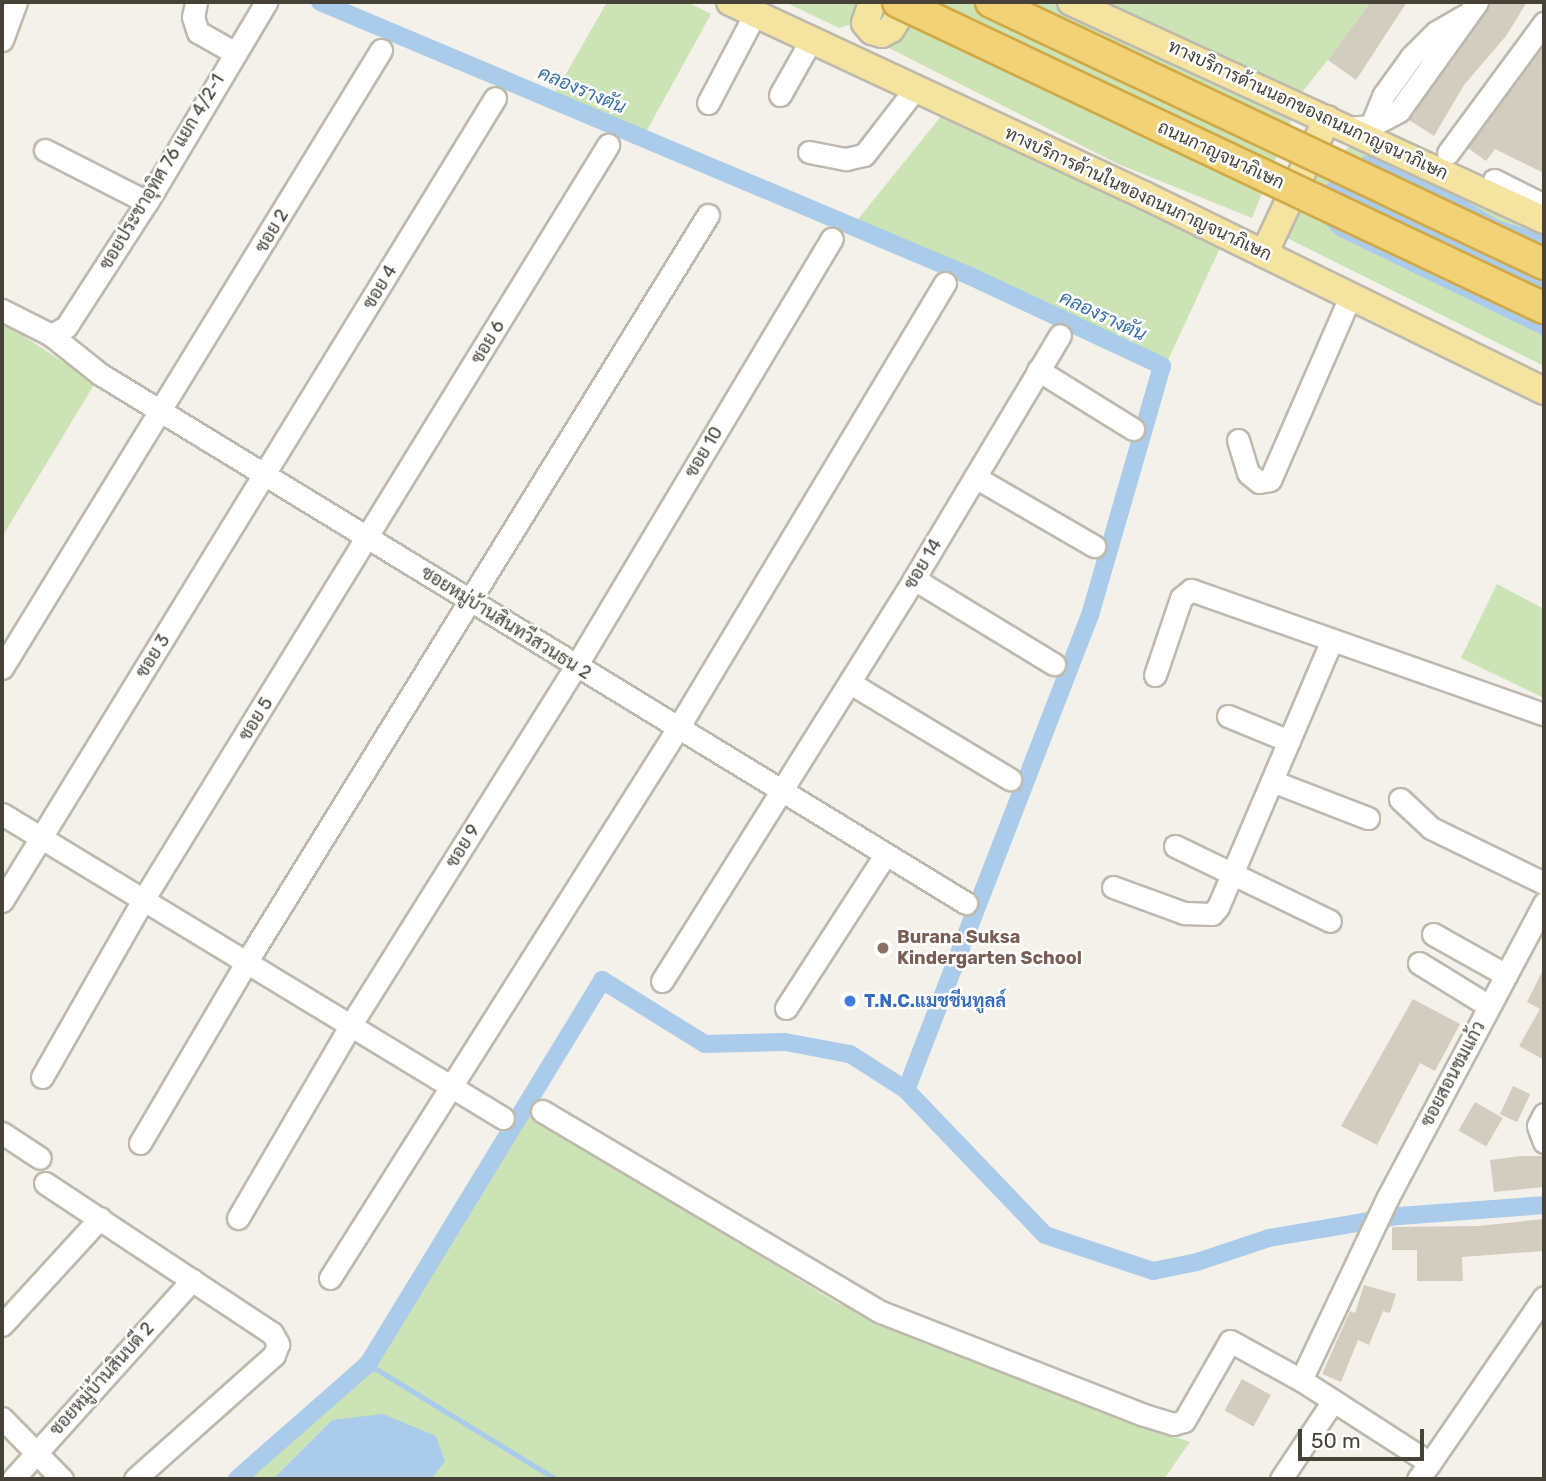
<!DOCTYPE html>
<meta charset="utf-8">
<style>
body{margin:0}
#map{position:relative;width:1546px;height:1481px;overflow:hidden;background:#f3f1e9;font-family:Rubik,Sarabun,sans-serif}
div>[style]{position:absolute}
.green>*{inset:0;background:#cbe3b5}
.water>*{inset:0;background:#abcbea}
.stream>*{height:5px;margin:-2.5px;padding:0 2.5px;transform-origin:2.5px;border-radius:2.5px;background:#abcbea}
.canal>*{height:18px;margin:-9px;padding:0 9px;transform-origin:9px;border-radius:9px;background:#abcbea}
.building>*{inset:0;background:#d3cdbf;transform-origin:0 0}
.roads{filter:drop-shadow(2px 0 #beb9ac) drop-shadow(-2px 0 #beb9ac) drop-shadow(0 2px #beb9ac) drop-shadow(0 -2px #beb9ac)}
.minor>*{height:21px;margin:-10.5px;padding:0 10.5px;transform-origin:10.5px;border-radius:10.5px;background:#fff}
.major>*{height:26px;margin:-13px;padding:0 13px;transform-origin:13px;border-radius:13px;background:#f5e49f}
.bridges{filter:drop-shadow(2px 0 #d0a946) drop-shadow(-2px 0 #d0a946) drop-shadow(0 2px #d0a946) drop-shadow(0 -2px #d0a946)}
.highway-bridge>*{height:30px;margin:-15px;padding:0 15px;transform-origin:15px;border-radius:15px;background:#f1d276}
.dots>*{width:19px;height:19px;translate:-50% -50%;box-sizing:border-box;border:4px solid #fff;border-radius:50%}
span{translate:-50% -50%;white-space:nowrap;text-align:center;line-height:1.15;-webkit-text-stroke:5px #fff;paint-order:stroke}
.street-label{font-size:18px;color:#464238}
.education-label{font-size:18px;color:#785e54;font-weight:700}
.left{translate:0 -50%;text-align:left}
.shop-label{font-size:18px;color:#366cbe;font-weight:700}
.water-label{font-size:19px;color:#3a70a8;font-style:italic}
.frame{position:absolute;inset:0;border:4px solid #464238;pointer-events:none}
.scale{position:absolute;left:1298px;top:1429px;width:126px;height:32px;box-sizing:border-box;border:4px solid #464238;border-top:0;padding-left:9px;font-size:21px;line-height:24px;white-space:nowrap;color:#464238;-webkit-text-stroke:5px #fff;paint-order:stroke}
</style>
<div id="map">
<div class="green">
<div style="clip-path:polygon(607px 2px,687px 2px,711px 14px,646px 132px,555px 93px)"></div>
<div style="clip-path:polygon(785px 2px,868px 2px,855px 23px,839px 28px)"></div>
<div style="clip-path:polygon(911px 2px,1374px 2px,1303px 91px,1252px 218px,1118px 164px,885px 46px)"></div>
<div style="clip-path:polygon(942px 115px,1220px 248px,1168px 360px,855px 223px)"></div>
<div style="clip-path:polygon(1392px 133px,1475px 172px,1492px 188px,1544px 214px,1544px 366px,1287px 238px,1291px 220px,1320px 172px,1350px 146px)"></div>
<div style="clip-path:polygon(2px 322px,95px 383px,2px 537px)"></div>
<div style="clip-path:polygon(1497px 584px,1544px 609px,1544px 698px,1461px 658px)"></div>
<div style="clip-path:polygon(528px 1114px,837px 1303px,1109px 1415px,1190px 1442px,1164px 1479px,431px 1479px,445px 1462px,332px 1420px,273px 1479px,230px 1479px,368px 1351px,380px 1359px)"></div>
</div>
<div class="water">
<div style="clip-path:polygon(1364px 156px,1394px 159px,1500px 221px,1544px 234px,1544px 336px,1336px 235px,1312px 210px,1325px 186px)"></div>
<div style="clip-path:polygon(383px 1414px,436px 1436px,445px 1462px,431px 1479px,273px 1479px,332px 1420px)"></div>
</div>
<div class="stream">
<div style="left:368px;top:1364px;width:220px;rotate:31.5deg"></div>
</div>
<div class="canal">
<div style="left:320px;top:2px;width:705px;rotate:22.86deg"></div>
<div style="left:970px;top:276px;width:212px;rotate:25.1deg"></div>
<div style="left:1162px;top:366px;width:259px;rotate:106.1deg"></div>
<div style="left:1090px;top:615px;width:509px;rotate:111.17deg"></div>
<div style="left:237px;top:1479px;width:174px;rotate:-41.3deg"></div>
<div style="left:368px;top:1364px;width:450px;rotate:-58.6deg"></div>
<div style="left:602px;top:980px;width:121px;rotate:31.9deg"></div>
<div style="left:705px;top:1044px;width:80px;rotate:-1.4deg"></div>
<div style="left:785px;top:1042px;width:66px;rotate:10.5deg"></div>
<div style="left:850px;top:1054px;width:67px;rotate:32.7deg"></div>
<div style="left:906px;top:1090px;width:201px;rotate:46.2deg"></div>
<div style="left:1045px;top:1235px;width:114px;rotate:18.4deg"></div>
<div style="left:1153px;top:1271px;width:45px;rotate:-11.6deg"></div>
<div style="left:1197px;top:1262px;width:76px;rotate:-18.4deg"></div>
<div style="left:1269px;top:1238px;width:132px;rotate:-9.6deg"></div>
<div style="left:1399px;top:1216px;width:145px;rotate:-4.3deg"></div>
</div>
<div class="building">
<div style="clip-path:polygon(1371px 2px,1407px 2px,1356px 80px,1328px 60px)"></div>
<div style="clip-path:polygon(1492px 2px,1527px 2px,1506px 36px,1464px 85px,1434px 136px,1409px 120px)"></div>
<div style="clip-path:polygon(1544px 45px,1544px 173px,1495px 149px,1486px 161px,1468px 148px)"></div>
<div style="clip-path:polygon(1544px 968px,1544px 1060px,1519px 1046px,1540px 1009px,1527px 1002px)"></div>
<div style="clip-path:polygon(1413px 999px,1460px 1024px,1435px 1071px,1420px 1063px,1377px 1145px,1341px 1126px)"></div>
<div style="left:1513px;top:1086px;width:19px;height:31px;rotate:25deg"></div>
<div style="left:1475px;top:1102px;width:32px;height:33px;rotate:30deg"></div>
<div style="clip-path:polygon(1521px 1156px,1544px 1156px,1544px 1187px,1494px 1192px,1490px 1160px)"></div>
<div style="clip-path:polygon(1544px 1219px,1544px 1251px,1462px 1257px,1463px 1281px,1417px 1281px,1417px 1250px,1392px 1250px,1392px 1227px,1478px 1226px)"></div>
<div style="clip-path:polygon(1364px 1285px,1396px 1294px,1390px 1313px,1383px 1311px,1369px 1345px,1358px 1340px,1341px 1382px,1322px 1374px,1350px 1311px,1355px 1313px)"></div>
<div style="left:1242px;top:1379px;width:33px;height:36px;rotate:29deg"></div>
</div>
<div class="roads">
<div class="minor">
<div style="left:196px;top:2px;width:15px;rotate:101deg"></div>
<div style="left:193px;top:17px;width:16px;rotate:72deg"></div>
<div style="left:198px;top:32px;width:43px;rotate:29.6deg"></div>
<div style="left:2px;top:40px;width:40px;rotate:-69.8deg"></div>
<div style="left:780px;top:95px;width:63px;rotate:-60.6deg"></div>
<div style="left:708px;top:103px;width:101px;rotate:-62.2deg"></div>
<div style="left:1371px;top:126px;width:32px;rotate:-68deg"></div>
<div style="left:1383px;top:96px;width:48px;rotate:-54.3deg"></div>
<div style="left:1411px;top:57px;width:35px;rotate:-45deg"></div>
<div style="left:1436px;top:32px;width:32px;rotate:-30deg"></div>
<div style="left:1347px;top:128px;width:24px;rotate:-5deg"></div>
<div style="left:1371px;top:126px;width:32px;rotate:-28deg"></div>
<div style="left:1399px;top:111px;width:134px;rotate:-54.4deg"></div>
<div style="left:45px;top:150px;width:114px;rotate:27deg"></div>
<div style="left:809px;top:152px;width:38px;rotate:11deg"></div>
<div style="left:846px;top:159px;width:18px;rotate:-13deg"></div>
<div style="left:864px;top:155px;width:83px;rotate:-52.3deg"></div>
<div style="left:1448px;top:153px;width:162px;rotate:-53.6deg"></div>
<div style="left:1494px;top:180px;width:56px;rotate:26.6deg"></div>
<div style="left:2px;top:310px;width:55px;rotate:27deg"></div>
<div style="left:51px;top:335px;width:63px;rotate:38.5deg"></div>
<div style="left:100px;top:374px;width:1015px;rotate:31.42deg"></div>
<div style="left:51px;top:335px;width:17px;rotate:-28deg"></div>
<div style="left:66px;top:327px;width:149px;rotate:-57.1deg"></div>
<div style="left:147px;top:202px;width:233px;rotate:-59.2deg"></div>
<div style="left:1038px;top:370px;width:112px;rotate:31.8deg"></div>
<div style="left:1238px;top:440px;width:34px;rotate:73deg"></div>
<div style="left:1248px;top:473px;width:14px;rotate:39deg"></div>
<div style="left:1259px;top:482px;width:11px;rotate:-10deg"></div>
<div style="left:1270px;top:480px;width:202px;rotate:-66.4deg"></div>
<div style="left:975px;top:477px;width:138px;rotate:30.1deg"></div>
<div style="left:914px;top:579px;width:164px;rotate:31.3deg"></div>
<div style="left:2px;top:668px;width:725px;rotate:-58.48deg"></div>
<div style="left:1155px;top:675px;width:81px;rotate:-71.3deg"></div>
<div style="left:1181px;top:598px;width:13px;rotate:-39deg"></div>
<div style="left:1191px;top:590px;width:374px;rotate:19.4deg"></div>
<div style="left:850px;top:683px;width:187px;rotate:31deg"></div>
<div style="left:1228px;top:716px;width:66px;rotate:22.3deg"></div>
<div style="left:1272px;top:781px;width:103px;rotate:21.1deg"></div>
<div style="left:1400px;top:799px;width:42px;rotate:43.1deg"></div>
<div style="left:1431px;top:828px;width:126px;rotate:26deg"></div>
<div style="left:2px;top:814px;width:586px;rotate:31.25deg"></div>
<div style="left:1175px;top:846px;width:172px;rotate:25.8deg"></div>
<div style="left:1113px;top:887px;width:76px;rotate:20.1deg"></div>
<div style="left:1184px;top:913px;width:28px;rotate:2deg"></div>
<div style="left:1212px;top:914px;width:9px;rotate:-49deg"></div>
<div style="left:1218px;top:907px;width:290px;rotate:-66.9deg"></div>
<div style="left:2px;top:901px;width:942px;rotate:-58.45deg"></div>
<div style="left:1433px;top:934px;width:84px;rotate:29.3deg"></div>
<div style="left:1419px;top:963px;width:82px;rotate:31.6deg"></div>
<div style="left:662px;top:981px;width:474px;rotate:-57.9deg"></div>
<div style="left:914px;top:579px;width:284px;rotate:-59.1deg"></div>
<div style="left:786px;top:1008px;width:182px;rotate:-57.1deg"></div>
<div style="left:42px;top:1077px;width:204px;rotate:-60.3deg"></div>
<div style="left:143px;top:900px;width:887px;rotate:-58.37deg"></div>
<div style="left:542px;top:1111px;width:394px;rotate:30.7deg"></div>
<div style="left:881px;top:1312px;width:282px;rotate:21.4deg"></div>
<div style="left:1144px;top:1415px;width:31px;rotate:17deg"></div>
<div style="left:1174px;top:1424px;width:10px;rotate:-17deg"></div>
<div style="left:1184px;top:1421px;width:92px;rotate:-60.1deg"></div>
<div style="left:1230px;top:1341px;width:81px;rotate:28.8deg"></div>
<div style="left:1544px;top:1114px;width:13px;rotate:117deg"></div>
<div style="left:1538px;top:1126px;width:17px;rotate:69deg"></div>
<div style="left:2px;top:1133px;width:45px;rotate:33.3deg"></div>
<div style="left:140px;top:1143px;width:211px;rotate:-59.5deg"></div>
<div style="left:247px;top:961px;width:877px;rotate:-58.29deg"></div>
<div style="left:45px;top:1183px;width:272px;rotate:33.5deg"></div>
<div style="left:272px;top:1333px;width:13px;rotate:61deg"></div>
<div style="left:278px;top:1344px;width:12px;rotate:110deg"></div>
<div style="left:274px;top:1355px;width:186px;rotate:138.3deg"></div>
<div style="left:238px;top:1218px;width:222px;rotate:-59.7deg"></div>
<div style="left:350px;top:1026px;width:425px;rotate:-57.9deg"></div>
<div style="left:576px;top:666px;width:498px;rotate:-59.1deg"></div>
<div style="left:330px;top:1278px;width:651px;rotate:-57.68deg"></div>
<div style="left:678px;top:728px;width:519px;rotate:-59.04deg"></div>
<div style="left:2px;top:1325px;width:145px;rotate:-47.5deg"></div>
<div style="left:2px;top:1418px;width:86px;rotate:45.5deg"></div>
<div style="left:1430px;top:1463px;width:201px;rotate:-55.5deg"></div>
<div style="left:13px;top:1479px;width:268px;rotate:-48deg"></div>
<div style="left:1281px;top:1479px;width:94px;rotate:-56.3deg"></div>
<div style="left:1418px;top:1479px;width:20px;rotate:-53deg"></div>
<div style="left:1430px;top:1463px;width:153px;rotate:-147.2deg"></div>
<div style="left:1301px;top:1380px;width:203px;rotate:-64.6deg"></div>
<div style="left:1388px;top:1197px;width:333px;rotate:-62deg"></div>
</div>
<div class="major">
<div style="left:730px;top:2px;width:457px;rotate:25deg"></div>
<div style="left:1144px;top:195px;width:445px;rotate:26.1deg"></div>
<div style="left:872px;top:2px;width:22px;rotate:108deg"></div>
<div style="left:865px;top:23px;width:11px;rotate:49deg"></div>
<div style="left:872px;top:31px;width:10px;rotate:17deg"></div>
<div style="left:882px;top:34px;width:10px;rotate:-29deg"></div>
<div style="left:891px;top:29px;width:32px;rotate:-58deg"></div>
<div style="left:1071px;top:2px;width:521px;rotate:24.74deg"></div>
<div style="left:1264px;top:254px;width:149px;rotate:-65deg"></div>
</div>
</div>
<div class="bridges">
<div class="highway-bridge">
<div style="left:898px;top:2px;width:715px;rotate:25.35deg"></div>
<div style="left:991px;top:2px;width:612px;rotate:25.35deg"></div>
</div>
</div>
<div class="dots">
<div style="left:883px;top:948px;background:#8d6e63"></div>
<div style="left:850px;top:1001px;background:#3f7fe0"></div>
</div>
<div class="street-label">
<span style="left:1308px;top:110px;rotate:25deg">ทางบริการด้านนอกของถนนกาญจนาภิเษก</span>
<span style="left:1221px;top:155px;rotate:25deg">ถนนกาญจนาภิเษก</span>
<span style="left:162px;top:172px;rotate:-59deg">ซอยประชาอุทิศ 76 แยก 4/2-1</span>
<span style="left:1138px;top:194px;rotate:25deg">ทางบริการด้านในของถนนกาญจนาภิเษก</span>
<span style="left:272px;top:231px;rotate:-59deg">ซอย 2</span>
<span style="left:380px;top:287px;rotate:-59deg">ซอย 4</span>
<span style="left:488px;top:342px;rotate:-59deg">ซอย 6</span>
<span style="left:704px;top:452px;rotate:-59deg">ซอย 10</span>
<span style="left:923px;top:564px;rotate:-59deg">ซอย 14</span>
<span style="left:506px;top:623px;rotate:32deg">ซอยหมู่บ้านสินทวีสวนธน 2</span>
<span style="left:153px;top:656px;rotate:-58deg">ซอย 3</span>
<span style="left:256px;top:719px;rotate:-58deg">ซอย 5</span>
<span style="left:463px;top:846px;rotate:-58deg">ซอย 9</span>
<span style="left:1453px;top:1074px;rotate:-62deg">ซอยสอนชมแก้ว</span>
<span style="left:102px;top:1379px;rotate:-48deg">ซอยหมู่บ้านสินบดี 2</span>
</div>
<div class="education-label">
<span class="left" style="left:897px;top:948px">Burana Suksa<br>Kindergarten School</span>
</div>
<div class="shop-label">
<span class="left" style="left:864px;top:1001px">T.N.C.แมชชีนทูลล์</span>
</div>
<div class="water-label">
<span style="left:582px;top:90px;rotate:23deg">คลองรางตัน</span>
<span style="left:1103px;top:316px;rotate:25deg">คลองรางตัน</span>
</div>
<div class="frame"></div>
<div class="scale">50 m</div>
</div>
